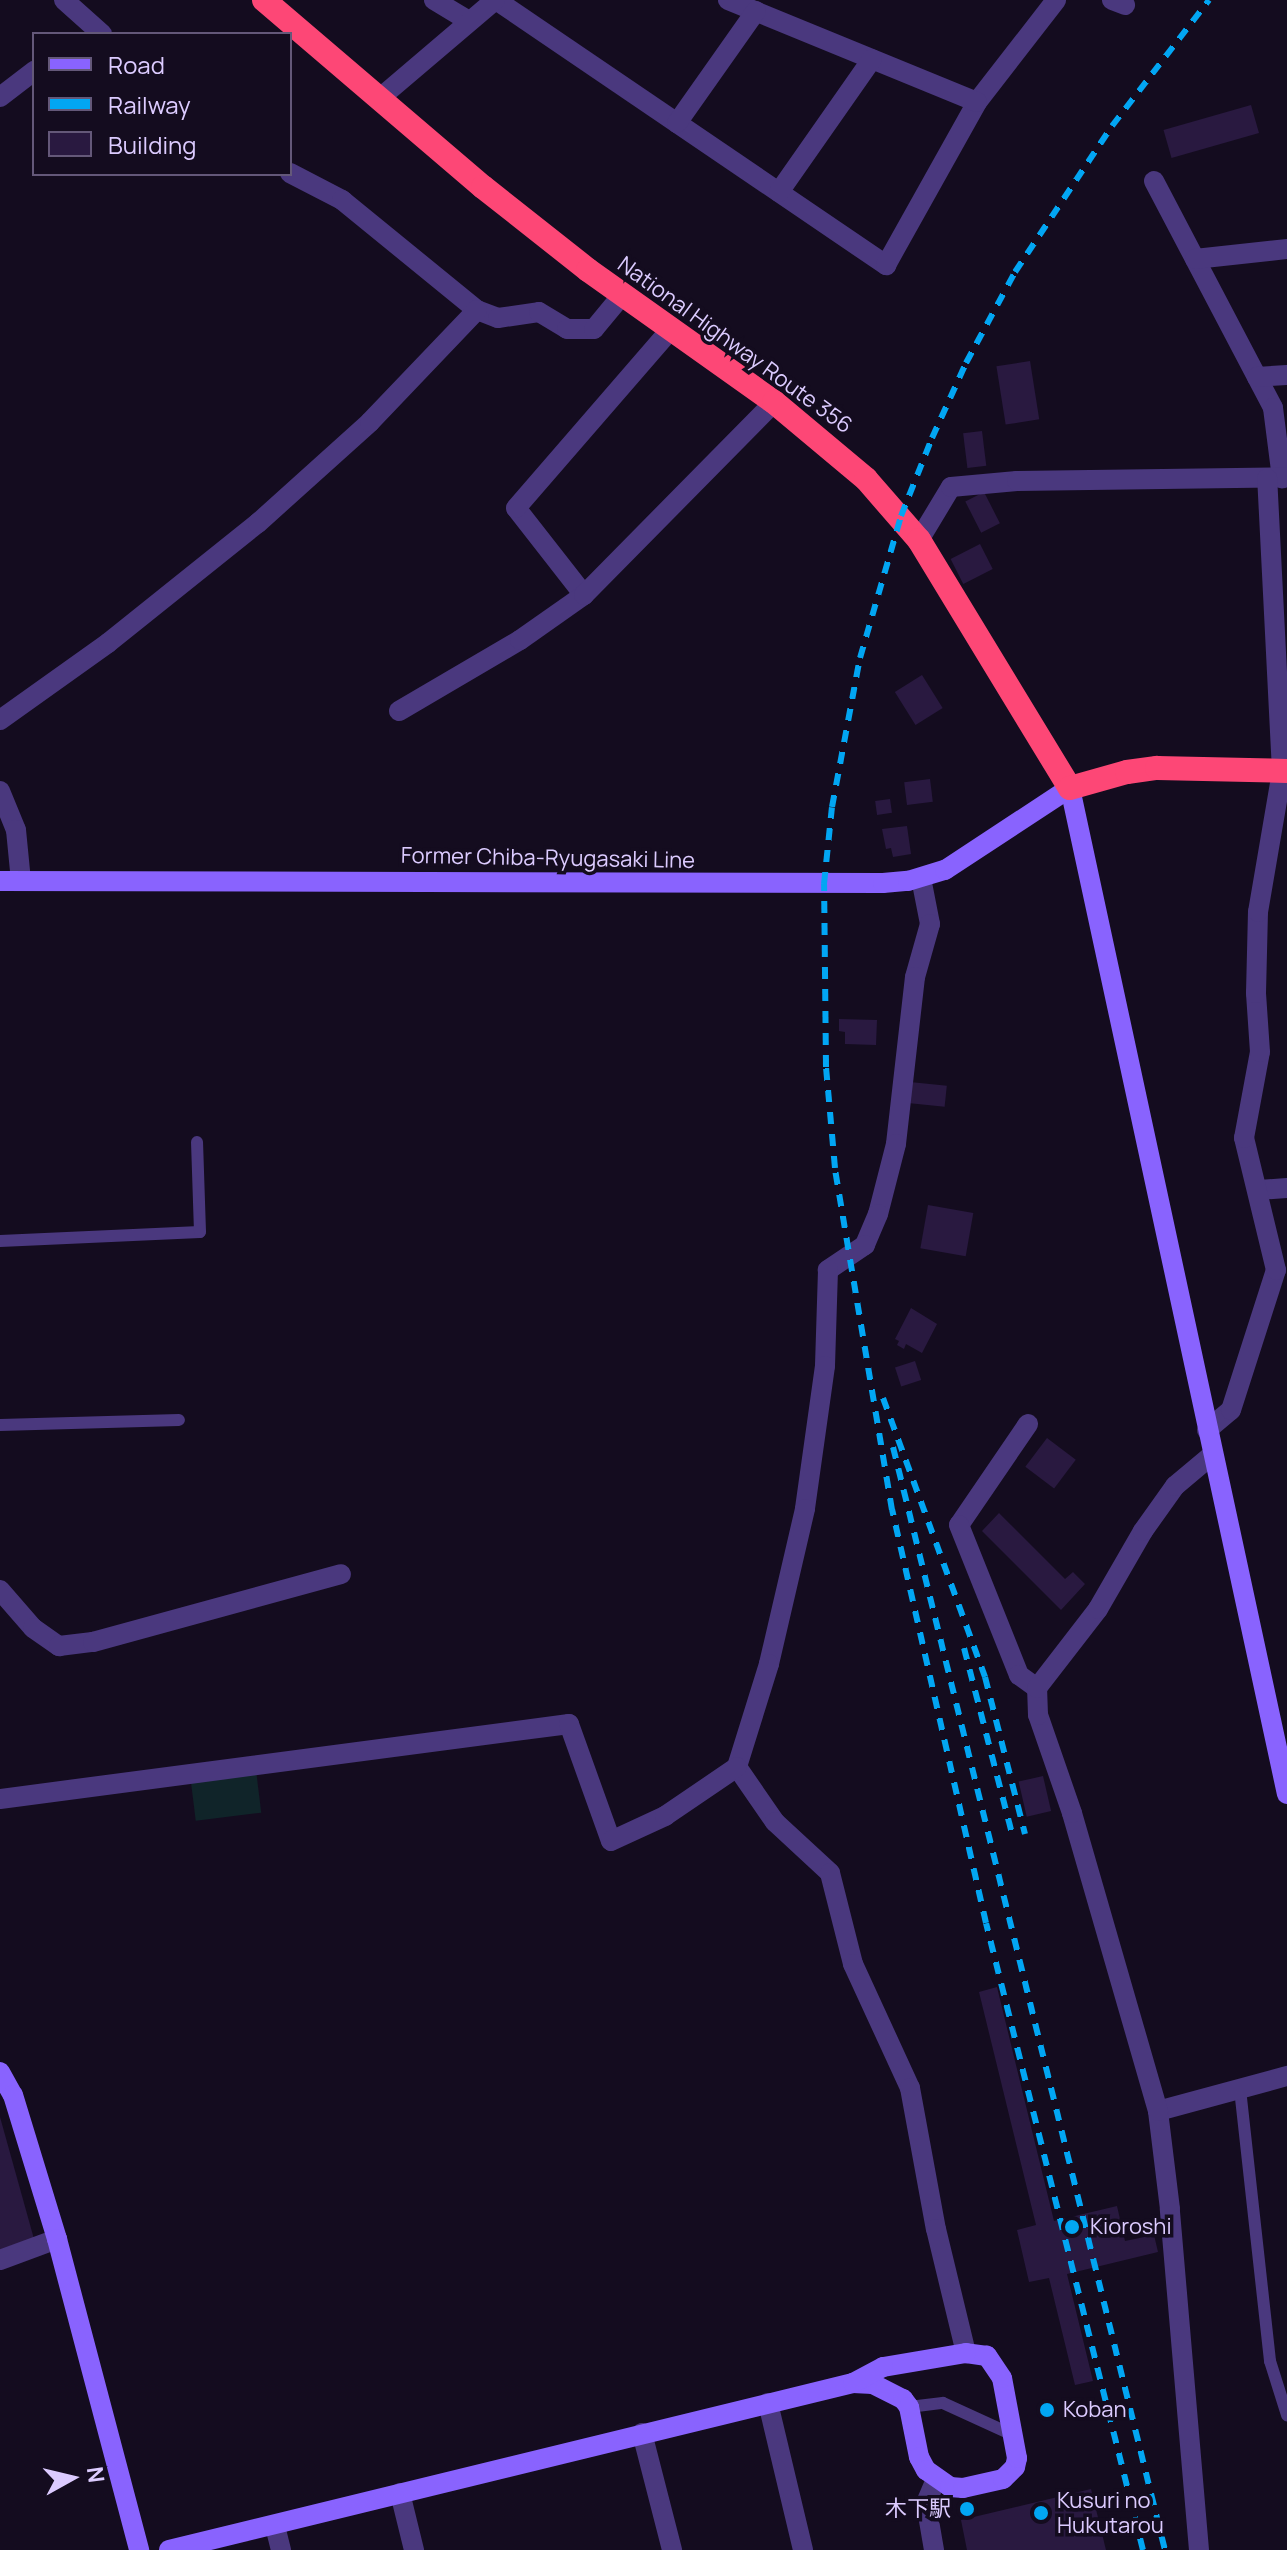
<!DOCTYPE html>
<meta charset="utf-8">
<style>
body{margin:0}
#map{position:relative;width:1287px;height:2550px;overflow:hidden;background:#140c1f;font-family:Manrope,"Noto Sans JP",sans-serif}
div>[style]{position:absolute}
.green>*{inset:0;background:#102429;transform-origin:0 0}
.building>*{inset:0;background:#291940;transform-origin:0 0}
.lane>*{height:12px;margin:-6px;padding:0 6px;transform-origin:6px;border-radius:6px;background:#4a387e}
.street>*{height:20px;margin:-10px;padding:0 10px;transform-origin:10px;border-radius:10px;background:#4a387e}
.secondary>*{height:20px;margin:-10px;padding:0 10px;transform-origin:10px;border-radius:10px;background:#8963fe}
.highway>*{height:24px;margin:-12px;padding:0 12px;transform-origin:12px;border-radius:12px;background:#fd4776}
.rail>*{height:6px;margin-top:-3px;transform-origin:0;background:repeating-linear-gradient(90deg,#02a6f3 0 12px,transparent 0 22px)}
.dots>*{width:22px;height:22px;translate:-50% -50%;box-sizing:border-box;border:4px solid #140c1f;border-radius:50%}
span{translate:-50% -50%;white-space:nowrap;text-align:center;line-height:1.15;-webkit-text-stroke:7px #140c1f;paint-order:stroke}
.street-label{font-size:22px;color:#dccbff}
.poi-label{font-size:22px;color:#dccbff}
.left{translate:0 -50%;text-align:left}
.right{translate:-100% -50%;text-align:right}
.legend{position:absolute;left:32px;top:32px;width:260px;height:144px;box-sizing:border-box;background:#140c1f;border:2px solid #645879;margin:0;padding:10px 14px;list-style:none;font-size:24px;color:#dccbff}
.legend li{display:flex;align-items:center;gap:16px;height:40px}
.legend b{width:40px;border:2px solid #645879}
.north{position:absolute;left:32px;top:2438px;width:80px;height:80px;-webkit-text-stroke:6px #140c1f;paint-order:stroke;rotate:82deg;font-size:22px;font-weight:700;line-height:32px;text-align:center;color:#dccbff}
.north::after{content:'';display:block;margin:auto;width:28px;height:36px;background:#dccbff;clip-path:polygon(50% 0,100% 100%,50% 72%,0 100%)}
</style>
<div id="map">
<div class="green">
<div style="left:256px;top:1770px;width:43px;height:66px;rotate:83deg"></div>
</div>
<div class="building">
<div style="left:1251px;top:105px;width:29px;height:91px;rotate:74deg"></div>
<div style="left:1030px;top:361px;width:59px;height:34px;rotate:81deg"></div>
<div style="left:982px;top:431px;width:35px;height:19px;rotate:83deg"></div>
<div style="left:984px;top:492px;width:35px;height:21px;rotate:63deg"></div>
<div style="left:980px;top:544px;width:28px;height:33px;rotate:63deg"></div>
<div style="left:922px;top:675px;width:39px;height:32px;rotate:58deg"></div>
<div style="left:930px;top:779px;width:23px;height:26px;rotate:83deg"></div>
<div style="left:890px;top:799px;width:14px;height:15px;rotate:82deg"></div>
<div style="clip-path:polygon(907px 826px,911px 854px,893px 857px,891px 848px,886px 849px,882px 829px)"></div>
<div style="clip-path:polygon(839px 1019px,877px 1020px,876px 1045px,845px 1044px,845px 1032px,839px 1031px)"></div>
<div style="left:910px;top:1082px;width:37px;height:21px;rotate:6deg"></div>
<div style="left:928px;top:1205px;width:46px;height:44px;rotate:10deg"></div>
<div style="clip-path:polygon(911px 1308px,937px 1324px,922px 1353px,906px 1344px,904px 1349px,897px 1345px,899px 1341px,895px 1339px)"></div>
<div style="left:915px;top:1361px;width:20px;height:21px;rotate:72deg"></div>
<div style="left:1047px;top:1438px;width:36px;height:36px;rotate:37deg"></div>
<div style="clip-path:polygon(999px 1513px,1065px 1579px,1073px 1572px,1085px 1584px,1061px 1610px,982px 1531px)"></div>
<div style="left:1043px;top:1776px;width:36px;height:25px;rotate:77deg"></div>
<div style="clip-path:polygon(997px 1987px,1054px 2221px,1117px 2206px,1125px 2241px,1154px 2235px,1158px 2252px,1067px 2274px,1093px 2381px,1075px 2385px,1049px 2278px,1029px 2282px,1017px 2230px,1036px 2225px,979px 1992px)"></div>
<div style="clip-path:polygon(0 2117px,34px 2239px,0 2251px)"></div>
<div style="clip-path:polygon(1091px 2489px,1106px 2550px,967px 2550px,961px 2520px)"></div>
</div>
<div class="lane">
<div style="left:0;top:1241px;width:200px;rotate:-2.6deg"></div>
<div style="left:200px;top:1232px;width:90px;rotate:-91.9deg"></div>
<div style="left:0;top:1425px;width:179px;rotate:-1.6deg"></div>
<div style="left:1240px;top:2089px;width:274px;rotate:83.7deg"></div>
<div style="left:1270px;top:2361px;width:57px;rotate:72.5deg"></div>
<div style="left:909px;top:2407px;width:34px;rotate:-7deg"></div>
<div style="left:943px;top:2403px;width:77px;rotate:24.6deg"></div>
</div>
<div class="street">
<div style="left:64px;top:0;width:51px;rotate:41.8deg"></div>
<div style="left:434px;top:0;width:41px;rotate:31deg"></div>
<div style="left:496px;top:0;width:472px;rotate:34.2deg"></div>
<div style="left:886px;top:265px;width:187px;rotate:-60.8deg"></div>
<div style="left:977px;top:102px;width:129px;rotate:-52.2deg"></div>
<div style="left:728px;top:0;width:269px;rotate:22.3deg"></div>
<div style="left:1112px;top:0;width:14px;rotate:21deg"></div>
<div style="left:0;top:97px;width:43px;rotate:-37.4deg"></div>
<div style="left:380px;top:98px;width:151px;rotate:-40.4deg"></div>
<div style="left:677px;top:123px;width:137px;rotate:-54.8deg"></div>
<div style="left:290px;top:173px;width:59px;rotate:27.4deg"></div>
<div style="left:342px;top:200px;width:174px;rotate:39.2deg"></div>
<div style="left:477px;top:310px;width:22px;rotate:21deg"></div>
<div style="left:498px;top:318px;width:41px;rotate:-8.3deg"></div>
<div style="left:539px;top:312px;width:33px;rotate:31deg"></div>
<div style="left:567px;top:329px;width:27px"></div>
<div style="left:594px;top:329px;width:45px;rotate:-50.4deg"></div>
<div style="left:1154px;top:181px;width:256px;rotate:62.3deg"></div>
<div style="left:1273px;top:408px;width:71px;rotate:82.7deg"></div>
<div style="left:779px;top:192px;width:162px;rotate:-55deg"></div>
<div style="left:1195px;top:259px;width:93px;rotate:-6.2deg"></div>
<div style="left:1257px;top:377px;width:30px;rotate:-4deg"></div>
<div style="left:919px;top:540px;width:62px;rotate:-58.9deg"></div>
<div style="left:951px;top:487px;width:66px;rotate:-5.2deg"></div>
<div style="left:1017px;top:481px;width:270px;rotate:-0.8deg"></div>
<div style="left:584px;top:595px;width:110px;rotate:-128deg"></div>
<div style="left:516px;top:508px;width:237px;rotate:-49.1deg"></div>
<div style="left:399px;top:711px;width:140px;rotate:-30.4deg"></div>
<div style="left:520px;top:640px;width:78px;rotate:-35.1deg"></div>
<div style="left:584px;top:595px;width:271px;rotate:-45.4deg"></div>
<div style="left:0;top:720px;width:133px;rotate:-35.5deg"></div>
<div style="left:108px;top:643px;width:192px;rotate:-38.7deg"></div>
<div style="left:258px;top:523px;width:151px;rotate:-42deg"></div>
<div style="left:370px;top:422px;width:155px;rotate:-46.3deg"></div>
<div style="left:0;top:791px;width:42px;rotate:67.7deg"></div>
<div style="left:16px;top:830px;width:51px;rotate:84.4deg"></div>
<div style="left:921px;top:878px;width:47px;rotate:78.9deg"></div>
<div style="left:930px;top:924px;width:55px;rotate:105.8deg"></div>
<div style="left:915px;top:977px;width:168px;rotate:96.5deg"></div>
<div style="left:896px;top:1144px;width:72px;rotate:104.4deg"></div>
<div style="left:878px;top:1214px;width:34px;rotate:113deg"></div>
<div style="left:865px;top:1245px;width:45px;rotate:146deg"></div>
<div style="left:828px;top:1270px;width:96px;rotate:91.8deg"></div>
<div style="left:825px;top:1366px;width:144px;rotate:98deg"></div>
<div style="left:805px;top:1509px;width:159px;rotate:103.1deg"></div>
<div style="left:769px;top:1664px;width:108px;rotate:107.3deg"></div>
<div style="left:737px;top:1767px;width:67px;rotate:55.4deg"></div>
<div style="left:775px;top:1822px;width:75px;rotate:42.8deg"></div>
<div style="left:830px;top:1873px;width:94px;rotate:75.8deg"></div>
<div style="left:853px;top:1964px;width:136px;rotate:65.3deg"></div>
<div style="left:910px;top:2088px;width:143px;rotate:79.6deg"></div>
<div style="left:936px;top:2229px;width:128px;rotate:76.4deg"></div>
<div style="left:1259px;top:1190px;width:28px;rotate:-4deg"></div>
<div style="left:1028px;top:1424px;width:122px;rotate:124.3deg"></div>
<div style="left:959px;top:1525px;width:162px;rotate:68.2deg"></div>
<div style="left:1019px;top:1675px;width:22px;rotate:36deg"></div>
<div style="left:1207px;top:1430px;width:31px;rotate:-40deg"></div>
<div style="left:1231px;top:1410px;width:147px;rotate:-72.2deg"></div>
<div style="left:1276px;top:1270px;width:136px;rotate:-103.6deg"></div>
<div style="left:1244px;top:1138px;width:87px;rotate:-79.5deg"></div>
<div style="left:1260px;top:1052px;width:59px;rotate:-93.9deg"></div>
<div style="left:1256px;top:993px;width:81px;rotate:-88.6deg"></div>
<div style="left:1258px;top:912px;width:143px;rotate:-80.3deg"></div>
<div style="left:1282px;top:771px;width:293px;rotate:-92.9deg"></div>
<div style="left:0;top:1590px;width:50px;rotate:49deg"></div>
<div style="left:33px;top:1628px;width:32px;rotate:35deg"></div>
<div style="left:59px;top:1646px;width:34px;rotate:-7deg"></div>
<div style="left:93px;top:1642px;width:257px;rotate:-15.3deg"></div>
<div style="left:0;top:1799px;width:574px;rotate:-7.51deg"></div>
<div style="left:569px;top:1724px;width:124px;rotate:70.3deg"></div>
<div style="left:611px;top:1841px;width:60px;rotate:-24.8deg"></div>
<div style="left:665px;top:1816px;width:87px;rotate:-34.2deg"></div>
<div style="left:1158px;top:2111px;width:134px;rotate:-15.2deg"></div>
<div style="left:0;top:2260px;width:61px;rotate:-20.2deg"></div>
<div style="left:768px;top:2403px;width:151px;rotate:76.6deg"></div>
<div style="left:642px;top:2433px;width:121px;rotate:75.6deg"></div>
<div style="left:400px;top:2493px;width:59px;rotate:76.2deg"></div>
<div style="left:275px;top:2526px;width:25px;rotate:76deg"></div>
<div style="left:934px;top:2550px;width:48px;rotate:-99.7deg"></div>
<div style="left:926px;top:2503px;width:25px;rotate:-67deg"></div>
<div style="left:1199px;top:2550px;width:342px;rotate:-94.9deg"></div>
<div style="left:1170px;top:2209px;width:99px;rotate:-97deg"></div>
<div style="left:1158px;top:2111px;width:310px;rotate:-106.1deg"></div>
<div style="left:1072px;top:1813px;width:104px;rotate:-109.1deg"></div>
<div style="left:1038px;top:1715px;width:27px;rotate:-92deg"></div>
<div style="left:1037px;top:1688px;width:100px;rotate:-52.3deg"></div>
<div style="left:1098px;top:1609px;width:90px;rotate:-60deg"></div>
<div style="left:1143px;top:1531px;width:55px;rotate:-54.6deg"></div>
<div style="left:1175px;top:1486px;width:48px;rotate:-40deg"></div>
</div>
<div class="secondary">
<div style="left:0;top:881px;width:883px;rotate:0.13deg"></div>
<div style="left:883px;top:883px;width:25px;rotate:-5deg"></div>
<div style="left:908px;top:881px;width:39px;rotate:-17deg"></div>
<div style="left:945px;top:870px;width:149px;rotate:-33.3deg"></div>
<div style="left:1070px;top:788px;width:1029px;rotate:77.83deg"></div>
<div style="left:0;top:2072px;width:26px;rotate:61deg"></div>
<div style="left:13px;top:2095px;width:151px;rotate:73deg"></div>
<div style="left:57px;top:2239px;width:322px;rotate:75.2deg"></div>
<div style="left:169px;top:2550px;width:704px;rotate:-13.72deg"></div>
<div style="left:853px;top:2383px;width:20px;rotate:3deg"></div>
<div style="left:873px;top:2384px;width:34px;rotate:27deg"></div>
<div style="left:903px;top:2399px;width:10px;rotate:53deg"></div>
<div style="left:909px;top:2407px;width:51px;rotate:78.7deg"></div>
<div style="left:919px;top:2457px;width:15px;rotate:62deg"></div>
<div style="left:926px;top:2470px;width:29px;rotate:35deg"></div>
<div style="left:950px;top:2487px;width:13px;rotate:4deg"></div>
<div style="left:963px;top:2488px;width:41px;rotate:-12.7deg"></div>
<div style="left:1003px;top:2479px;width:17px;rotate:-45deg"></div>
<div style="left:1015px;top:2467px;width:9px;rotate:-77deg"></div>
<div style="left:1017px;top:2458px;width:81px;rotate:-100.6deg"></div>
<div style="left:1002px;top:2378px;width:27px;rotate:-124deg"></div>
<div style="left:987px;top:2356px;width:21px;rotate:-172deg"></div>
<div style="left:966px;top:2353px;width:84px;rotate:170.4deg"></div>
<div style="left:883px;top:2367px;width:34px;rotate:152deg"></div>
</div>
<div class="highway">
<div style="left:264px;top:0;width:288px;rotate:40.5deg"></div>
<div style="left:483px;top:187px;width:134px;rotate:38.3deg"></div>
<div style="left:588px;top:270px;width:228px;rotate:35.4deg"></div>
<div style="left:774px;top:402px;width:120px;rotate:39.9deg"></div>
<div style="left:866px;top:479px;width:81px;rotate:49deg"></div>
<div style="left:919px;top:540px;width:290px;rotate:58.7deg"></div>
<div style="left:1070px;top:788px;width:59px;rotate:-15.7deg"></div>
<div style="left:1127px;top:772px;width:30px;rotate:-8deg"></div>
<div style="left:1157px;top:768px;width:130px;rotate:1.3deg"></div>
</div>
<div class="rail">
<div style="left:883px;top:1398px;width:297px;rotate:69.9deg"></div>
<div style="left:985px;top:1677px;width:162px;rotate:75.7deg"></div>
<div style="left:893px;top:1447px;width:1136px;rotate:76.15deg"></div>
<div style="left:964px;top:1648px;width:195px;rotate:75.5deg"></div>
<div style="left:1143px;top:2550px;width:646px;rotate:-104.06deg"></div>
<div style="left:986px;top:1923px;width:424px;rotate:-102.8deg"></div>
<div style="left:892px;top:1510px;width:347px;rotate:-99.5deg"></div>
<div style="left:835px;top:1168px;width:101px;rotate:-95.1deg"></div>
<div style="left:826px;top:1067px;width:183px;rotate:-90.6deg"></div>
<div style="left:824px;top:884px;width:77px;rotate:-84.1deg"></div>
<div style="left:832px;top:807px;width:152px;rotate:-79.4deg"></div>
<div style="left:860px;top:658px;width:148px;rotate:-73.9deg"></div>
<div style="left:901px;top:516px;width:84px;rotate:-68.3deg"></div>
<div style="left:932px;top:438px;width:82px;rotate:-65.6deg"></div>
<div style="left:966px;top:363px;width:103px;rotate:-61.7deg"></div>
<div style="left:1015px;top:272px;width:175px;rotate:-56.4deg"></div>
<div style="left:1112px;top:126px;width:159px;rotate:-52.4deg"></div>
</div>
<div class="dots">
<div style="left:1072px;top:2227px;background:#02a6f3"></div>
<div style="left:1047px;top:2410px;background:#02a6f3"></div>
<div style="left:967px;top:2509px;background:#02a6f3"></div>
<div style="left:1041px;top:2513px;background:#02a6f3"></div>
</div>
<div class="street-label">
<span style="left:735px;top:345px;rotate:36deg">National Highway Route 356</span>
<span style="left:548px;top:858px;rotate:1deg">Former Chiba-Ryugasaki Line</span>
</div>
<div class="poi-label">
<span class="left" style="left:1090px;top:2227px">Kioroshi</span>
<span class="left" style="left:1063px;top:2410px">Koban</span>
<span class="left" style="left:1057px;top:2513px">Kusuri no<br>Hukutarou</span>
<span class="right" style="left:951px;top:2509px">木下駅</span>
</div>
<ul class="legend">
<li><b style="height:10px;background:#8963fe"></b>Road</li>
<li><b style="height:10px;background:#02a6f3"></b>Railway</li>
<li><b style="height:22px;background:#291940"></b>Building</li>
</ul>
<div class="north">N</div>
</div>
